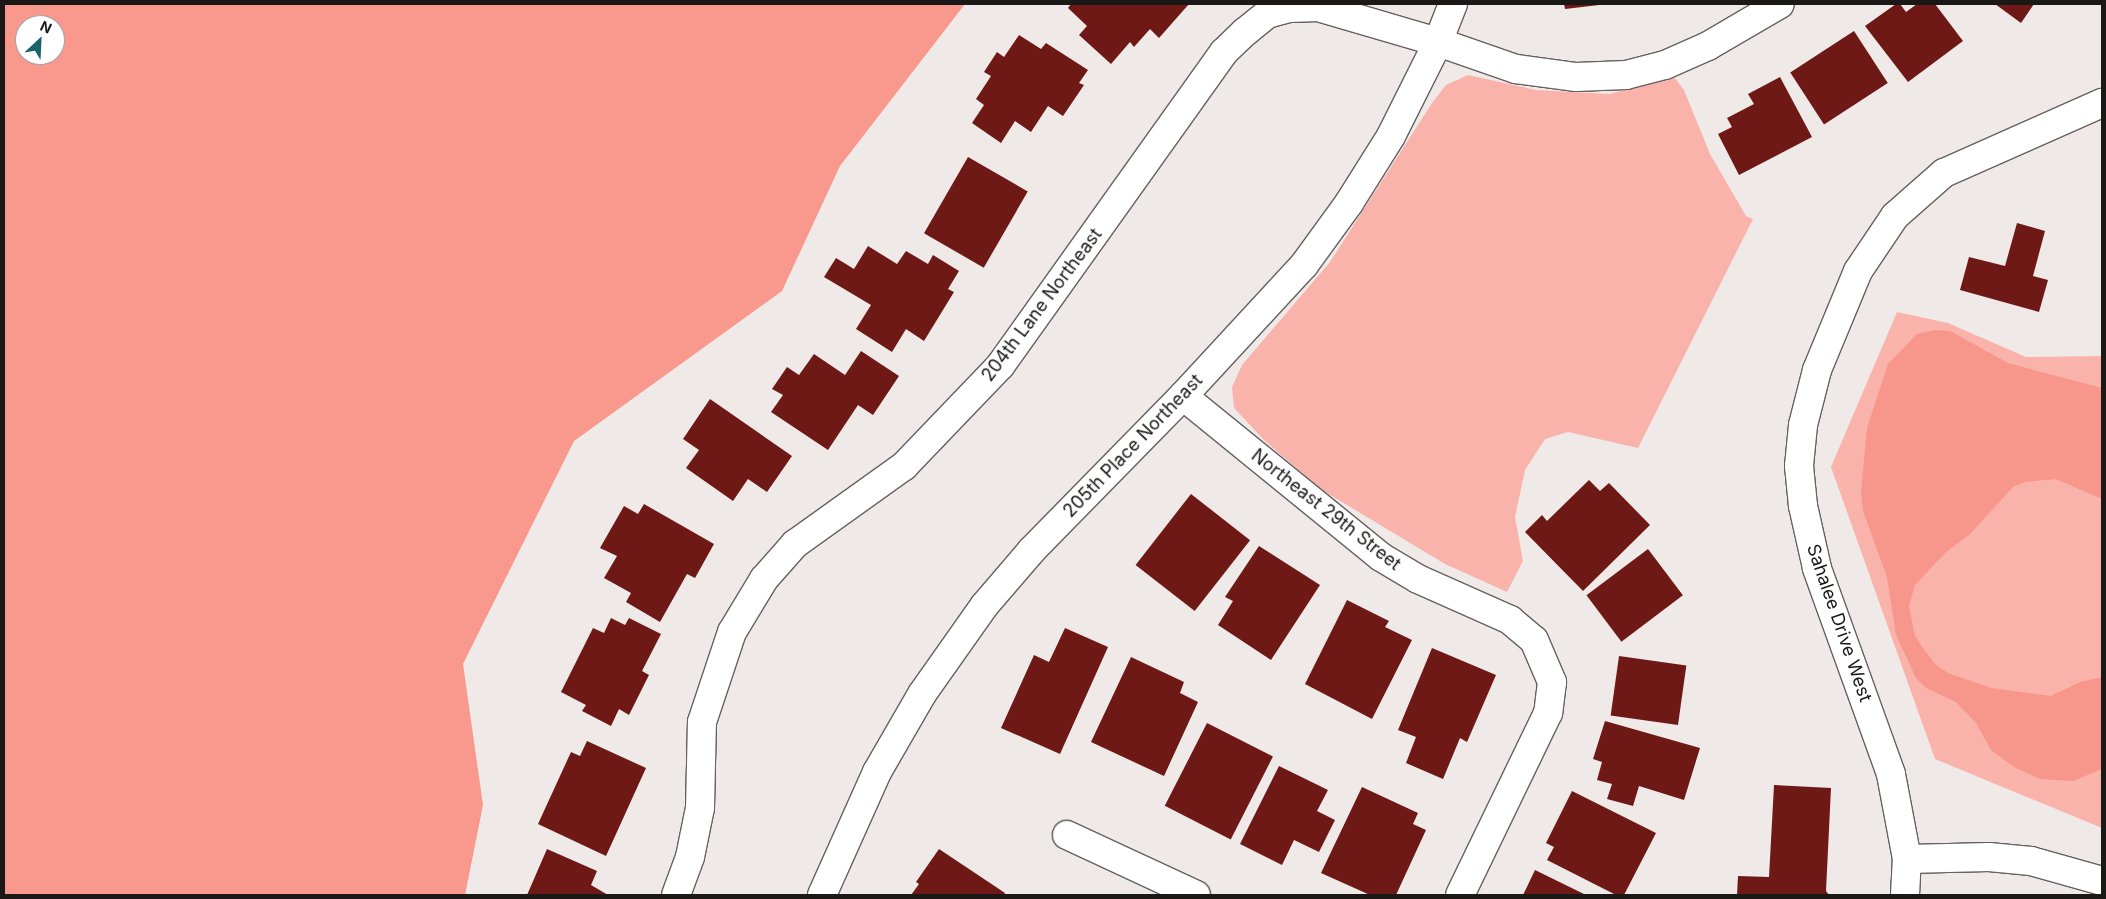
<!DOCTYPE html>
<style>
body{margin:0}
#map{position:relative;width:2106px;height:899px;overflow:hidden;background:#efe9e8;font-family:Inter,sans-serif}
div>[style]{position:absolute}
.green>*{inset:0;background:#fab3aa}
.forest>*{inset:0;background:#f9988c}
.water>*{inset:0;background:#f7968b}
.building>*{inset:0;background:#6e1916;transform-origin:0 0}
.roads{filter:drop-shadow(1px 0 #666160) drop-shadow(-1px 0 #666160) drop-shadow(0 1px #666160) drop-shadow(0 -1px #666160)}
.minor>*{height:28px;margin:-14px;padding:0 14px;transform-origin:14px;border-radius:14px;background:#fff}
span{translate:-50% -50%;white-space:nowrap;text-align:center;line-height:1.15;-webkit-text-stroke:5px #fff;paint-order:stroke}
.street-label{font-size:18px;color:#1a1918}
.frame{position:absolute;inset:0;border:5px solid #1a1918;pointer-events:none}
.north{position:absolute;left:15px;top:15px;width:50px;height:50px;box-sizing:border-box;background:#fff;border:1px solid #a3a3a3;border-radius:50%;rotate:25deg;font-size:14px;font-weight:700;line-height:20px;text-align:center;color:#1a1918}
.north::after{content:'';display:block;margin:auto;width:18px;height:22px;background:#17646d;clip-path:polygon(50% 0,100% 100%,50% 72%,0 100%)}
</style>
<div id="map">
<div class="green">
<div style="clip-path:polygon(1468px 75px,1536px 90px,1609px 94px,1675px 78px,1684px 90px,1710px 154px,1746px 216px,1753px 219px,1638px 448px,1568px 432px,1545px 439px,1525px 470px,1515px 517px,1523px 561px,1507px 592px,1445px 564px,1322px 490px,1265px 441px,1234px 408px,1232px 387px,1242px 365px,1330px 262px,1432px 103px,1446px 85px)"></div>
<div style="clip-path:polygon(1897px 312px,1948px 323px,2026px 357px,2102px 356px,2102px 828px,1935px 759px,1831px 467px)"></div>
</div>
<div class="forest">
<div style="clip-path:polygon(evenodd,4px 4px,965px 4px,840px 166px,782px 291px,574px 441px,463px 664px,483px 805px,465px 895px,4px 895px,4px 4px,25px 25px,55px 25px,55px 55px,25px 55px,25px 25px)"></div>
</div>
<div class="water">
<div style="clip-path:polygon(1934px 330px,1950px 331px,2008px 363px,2102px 388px,2102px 499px,2056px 479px,2025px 482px,2013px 487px,1970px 534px,1946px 552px,1915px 585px,1909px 606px,1915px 636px,1922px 647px,1936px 665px,1948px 673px,1991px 688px,2051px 696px,2080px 682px,2102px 677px,2102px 769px,2073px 781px,2040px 779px,2014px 767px,1991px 750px,1976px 723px,1956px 702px,1926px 688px,1916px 678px,1896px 635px,1887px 577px,1863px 511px,1861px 492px,1867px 428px,1888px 364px,1917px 334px)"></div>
</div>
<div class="building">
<div style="clip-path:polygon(1071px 4px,1189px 4px,1159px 38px,1150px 29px,1134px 47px,1130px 42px,1111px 64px,1079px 35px,1087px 26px,1068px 8px)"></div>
<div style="clip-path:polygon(1564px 4px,1599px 4px,1599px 5px,1565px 9px)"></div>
<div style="clip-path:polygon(1896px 4px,1900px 4px,1906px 12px,1917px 4px,1935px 4px,1963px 41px,1908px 82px,1865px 26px)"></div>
<div style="clip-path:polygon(1995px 4px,2034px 4px,2021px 23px)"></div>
<div style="left:1854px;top:31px;width:62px;height:76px;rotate:57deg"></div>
<div style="clip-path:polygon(1019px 35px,1041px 49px,1046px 43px,1088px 70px,1079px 83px,1084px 85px,1063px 116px,1048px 106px,1031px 132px,1015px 121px,1001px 143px,972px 123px,984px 105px,976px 99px,991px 76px,984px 72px,997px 52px,1004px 57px)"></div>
<div style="clip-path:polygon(1780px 77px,1812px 137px,1739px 175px,1718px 134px,1732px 127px,1727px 118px,1754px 104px,1748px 94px)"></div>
<div style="left:968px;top:157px;width:69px;height:88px;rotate:30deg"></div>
<div style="clip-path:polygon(2017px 223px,2045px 231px,2033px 276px,2048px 280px,2039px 312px,1960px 290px,1969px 257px,2005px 266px)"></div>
<div style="clip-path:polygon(868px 246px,897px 264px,906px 251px,928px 264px,933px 255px,959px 271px,948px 289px,954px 292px,924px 341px,906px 329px,892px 352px,856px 329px,871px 305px,824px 277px,836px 258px,854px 269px)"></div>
<div style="clip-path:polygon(861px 351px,899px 376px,873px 415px,858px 405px,828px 450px,771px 412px,783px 395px,772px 389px,787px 367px,799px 375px,814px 354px,845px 375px)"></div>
<div style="clip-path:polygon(710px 399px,792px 456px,767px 492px,748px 479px,733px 501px,686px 468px,699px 450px,683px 439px)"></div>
<div style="clip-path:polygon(1589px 480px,1600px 491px,1609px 483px,1650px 525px,1583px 591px,1525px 532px,1542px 515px,1547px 521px)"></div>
<div style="left:1191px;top:494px;width:75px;height:90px;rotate:38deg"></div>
<div style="clip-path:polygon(644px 504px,714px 544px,695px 578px,687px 574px,660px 622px,626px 602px,631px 593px,604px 578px,617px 556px,600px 548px,624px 506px,638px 514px)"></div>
<div style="clip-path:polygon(1259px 546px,1320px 585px,1271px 660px,1218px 625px,1233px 601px,1225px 597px)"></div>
<div style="left:1648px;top:549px;width:58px;height:77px;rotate:53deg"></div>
<div style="clip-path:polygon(1347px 600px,1389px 621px,1385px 627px,1412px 640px,1372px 719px,1305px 684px)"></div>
<div style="clip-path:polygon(611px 618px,625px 625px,629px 618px,661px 634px,642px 671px,649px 675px,629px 715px,619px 709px,611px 726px,582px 711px,586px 705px,561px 692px,593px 628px,604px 633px)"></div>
<div style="clip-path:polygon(1065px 628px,1108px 647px,1060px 754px,1001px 728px,1034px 655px,1049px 662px)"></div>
<div style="clip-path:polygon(1432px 648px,1496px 675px,1467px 742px,1460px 738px,1443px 779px,1406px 763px,1416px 737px,1398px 730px)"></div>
<div style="left:1619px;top:656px;width:68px;height:60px;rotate:8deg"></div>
<div style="clip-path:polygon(1131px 657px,1184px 682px,1180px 693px,1198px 702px,1164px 776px,1091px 742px)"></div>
<div style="clip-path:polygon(1605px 721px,1700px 748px,1684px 800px,1639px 786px,1633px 806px,1607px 799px,1612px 784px,1597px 780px,1602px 762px,1593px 759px)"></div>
<div style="left:1207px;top:723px;width:74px;height:93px;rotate:27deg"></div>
<div style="clip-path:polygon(587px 741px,646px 768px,606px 856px,538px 824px,571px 752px,580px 756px)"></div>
<div style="clip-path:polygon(1279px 766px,1328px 790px,1317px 811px,1335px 820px,1319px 852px,1294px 840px,1282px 865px,1240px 844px)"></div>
<div style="clip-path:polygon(1774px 785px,1831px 788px,1826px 891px,1829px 895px,1737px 895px,1738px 876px,1769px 877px)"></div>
<div style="clip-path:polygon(1362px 787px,1418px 813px,1413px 824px,1426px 830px,1396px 895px,1370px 895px,1321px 873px)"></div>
<div style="clip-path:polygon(1572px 791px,1656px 833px,1624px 895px,1616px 895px,1547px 860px,1554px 847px,1546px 843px)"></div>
<div style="clip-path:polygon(547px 849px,597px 871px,591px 885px,608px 895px,527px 895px)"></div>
<div style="clip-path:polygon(939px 849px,1005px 893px,1004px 895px,911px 895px,919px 884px,916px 882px)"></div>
<div style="clip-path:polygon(1535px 870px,1586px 895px,1523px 895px)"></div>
</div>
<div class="roads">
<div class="minor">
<div style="left:1183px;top:396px;width:255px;rotate:39.1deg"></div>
<div style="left:1381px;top:557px;width:43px;rotate:30.7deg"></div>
<div style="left:1418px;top:579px;width:101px;rotate:24deg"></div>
<div style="left:1510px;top:620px;width:31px;rotate:40deg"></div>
<div style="left:1534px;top:640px;width:46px;rotate:66.8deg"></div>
<div style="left:1552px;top:682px;width:31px;rotate:97deg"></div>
<div style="left:1548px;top:713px;width:202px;rotate:115.8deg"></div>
<div style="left:1067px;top:835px;width:142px;rotate:24.9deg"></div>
<div style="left:1907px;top:859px;width:82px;rotate:-1.4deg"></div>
<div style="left:1989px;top:857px;width:42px;rotate:5.4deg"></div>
<div style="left:2031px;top:861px;width:74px;rotate:15.7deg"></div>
<div style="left:676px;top:895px;width:40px;rotate:-69.8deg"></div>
<div style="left:690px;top:857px;width:50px;rotate:-78.5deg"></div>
<div style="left:700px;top:808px;width:86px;rotate:-88.7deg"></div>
<div style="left:702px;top:722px;width:95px;rotate:-71.6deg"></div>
<div style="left:732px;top:632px;width:62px;rotate:-58.9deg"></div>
<div style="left:764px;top:579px;width:47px;rotate:-48.5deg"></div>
<div style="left:795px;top:544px;width:134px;rotate:-35.6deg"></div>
<div style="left:904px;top:466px;width:139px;rotate:-46.2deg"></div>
<div style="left:1000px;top:366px;width:386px;rotate:-54.5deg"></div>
<div style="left:1224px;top:52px;width:29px;rotate:-44deg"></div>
<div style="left:1245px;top:32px;width:28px;rotate:-39deg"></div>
<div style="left:1267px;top:14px;width:24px;rotate:-15deg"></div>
<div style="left:1290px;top:8px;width:28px;rotate:-2deg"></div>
<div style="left:1318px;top:7px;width:125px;rotate:16.3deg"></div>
<div style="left:1438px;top:42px;width:83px;rotate:19.1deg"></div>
<div style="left:1516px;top:69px;width:61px;rotate:7.6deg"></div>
<div style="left:1576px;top:77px;width:50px;rotate:-2.3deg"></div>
<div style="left:1626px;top:75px;width:40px;rotate:-14.4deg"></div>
<div style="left:1665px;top:65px;width:47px;rotate:-23.8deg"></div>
<div style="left:1708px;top:46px;width:83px;rotate:-30.3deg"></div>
<div style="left:822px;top:895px;width:135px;rotate:-65.9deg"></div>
<div style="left:877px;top:772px;width:90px;rotate:-60deg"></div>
<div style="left:922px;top:694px;width:108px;rotate:-54.8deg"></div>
<div style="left:984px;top:606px;width:74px;rotate:-49.4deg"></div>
<div style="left:1032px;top:550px;width:216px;rotate:-45.6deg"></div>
<div style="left:1183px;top:396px;width:178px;rotate:-47.3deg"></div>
<div style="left:1304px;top:265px;width:77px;rotate:-54deg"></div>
<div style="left:1349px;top:203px;width:79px;rotate:-57.9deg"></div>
<div style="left:1391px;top:136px;width:105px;rotate:-63.4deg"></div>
<div style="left:1438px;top:42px;width:41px;rotate:-68.5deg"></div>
<div style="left:1905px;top:895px;width:36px;rotate:-87deg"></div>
<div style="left:1907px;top:859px;width:86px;rotate:-100.7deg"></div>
<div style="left:1891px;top:774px;width:219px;rotate:-109.8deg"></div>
<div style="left:1817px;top:568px;width:64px;rotate:-102.7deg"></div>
<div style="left:1803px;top:506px;width:40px;rotate:-95.7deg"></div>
<div style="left:1799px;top:466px;width:41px;rotate:-84.4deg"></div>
<div style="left:1803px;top:425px;width:57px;rotate:-75.7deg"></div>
<div style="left:1817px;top:370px;width:107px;rotate:-67.5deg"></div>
<div style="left:1858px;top:271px;width:66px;rotate:-56.1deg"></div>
<div style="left:1895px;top:216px;width:65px;rotate:-41.3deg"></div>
<div style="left:1944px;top:173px;width:173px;rotate:-23.9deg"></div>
</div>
</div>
<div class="street-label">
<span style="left:1042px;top:305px;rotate:-53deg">204th Lane Northeast</span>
<span style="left:1133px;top:446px;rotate:-46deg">205th Place Northeast</span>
<span style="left:1326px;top:510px;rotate:38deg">Northeast 29th Street</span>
<span style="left:1839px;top:623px;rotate:71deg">Sahalee Drive West</span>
</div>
<div class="frame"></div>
<div class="north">N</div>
</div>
